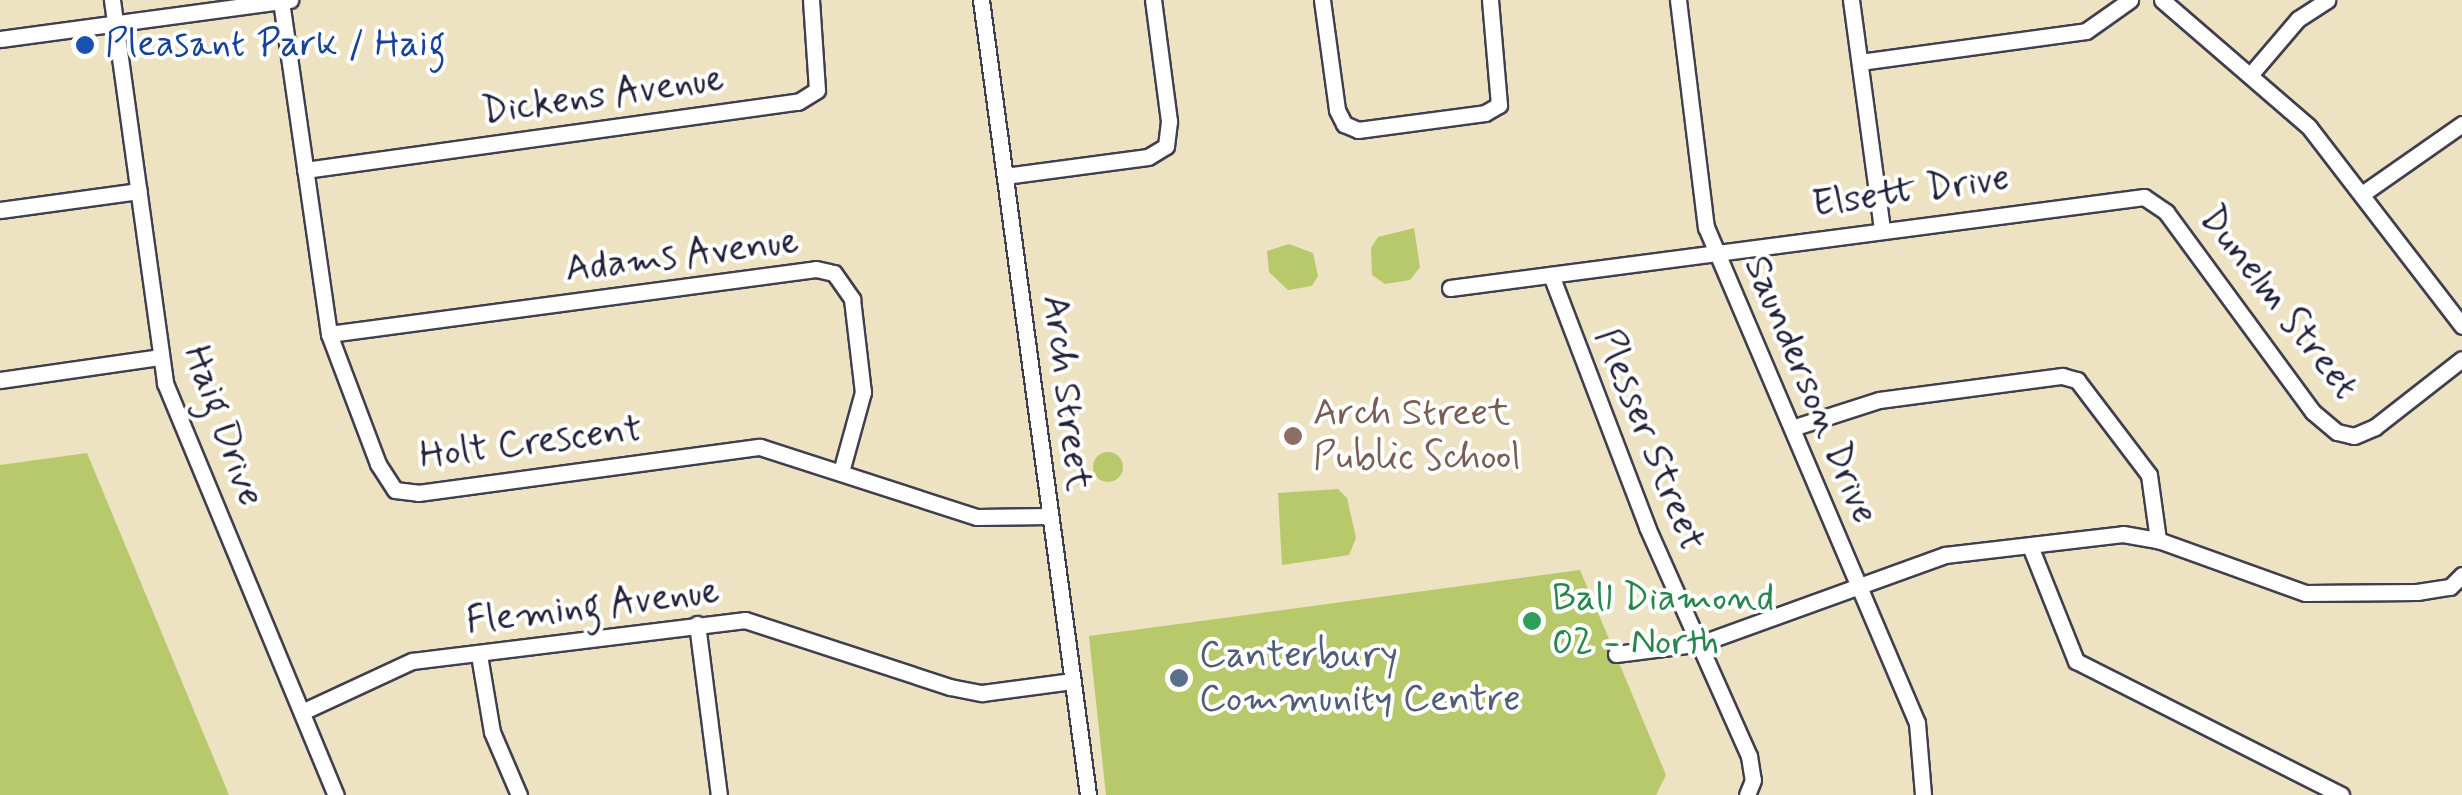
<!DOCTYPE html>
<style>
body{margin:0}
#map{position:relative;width:2462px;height:795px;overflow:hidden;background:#ede2c2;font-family:Mynerve,sans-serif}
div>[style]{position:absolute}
.green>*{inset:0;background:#b8c96b}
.round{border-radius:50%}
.roads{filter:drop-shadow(2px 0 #403f4f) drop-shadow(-2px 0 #403f4f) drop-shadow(0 2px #403f4f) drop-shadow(0 -2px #403f4f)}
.minor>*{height:15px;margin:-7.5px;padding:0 7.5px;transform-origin:7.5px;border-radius:7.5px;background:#fff}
.dots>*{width:28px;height:28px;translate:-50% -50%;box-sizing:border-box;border:5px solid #fff;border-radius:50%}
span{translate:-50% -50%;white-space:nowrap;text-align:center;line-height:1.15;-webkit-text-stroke:8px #fff;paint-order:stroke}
.transit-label{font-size:38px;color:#164399}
.left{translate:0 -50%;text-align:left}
.street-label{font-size:38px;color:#22223b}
.education-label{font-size:38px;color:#785e54}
.leisure-label{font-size:38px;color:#27864d}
.service-label{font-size:38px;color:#4e5e75}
</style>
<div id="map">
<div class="green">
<div style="clip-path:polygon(1414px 228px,1420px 267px,1410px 280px,1385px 284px,1372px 275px,1371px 248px,1378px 237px)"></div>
<div style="clip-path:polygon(1289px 244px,1313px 253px,1318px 276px,1312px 286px,1288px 290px,1269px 272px,1267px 251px)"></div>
<div class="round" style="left:1093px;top:452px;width:30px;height:30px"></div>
<div style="clip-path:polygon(87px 453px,229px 795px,0 795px,0 465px)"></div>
<div style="clip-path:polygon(1338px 489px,1347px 498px,1356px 538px,1349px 555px,1282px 565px,1278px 493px)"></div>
<div style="clip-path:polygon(1580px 570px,1666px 775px,1656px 795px,1106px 795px,1089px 636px)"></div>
</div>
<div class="roads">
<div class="minor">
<div style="left:112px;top:0;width:387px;rotate:82.1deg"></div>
<div style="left:165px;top:383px;width:446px;rotate:67.5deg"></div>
<div style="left:981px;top:0;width:802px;rotate:82.33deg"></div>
<div style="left:1322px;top:0;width:111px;rotate:82.2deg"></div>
<div style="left:1337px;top:110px;width:16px;rotate:63deg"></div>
<div style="left:1344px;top:124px;width:15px;rotate:23deg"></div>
<div style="left:1358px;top:130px;width:128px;rotate:-7.6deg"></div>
<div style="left:1485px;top:113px;width:16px;rotate:-30deg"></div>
<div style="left:1499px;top:105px;width:105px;rotate:-94.9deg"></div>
<div style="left:1678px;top:0;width:229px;rotate:83deg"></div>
<div style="left:1706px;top:227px;width:539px;rotate:66.95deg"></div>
<div style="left:1917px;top:723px;width:72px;rotate:85.2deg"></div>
<div style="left:1851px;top:0;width:230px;rotate:82.3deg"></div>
<div style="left:2162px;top:0;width:194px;rotate:40.8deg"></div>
<div style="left:2309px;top:127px;width:251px;rotate:52.4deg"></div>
<div style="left:281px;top:1px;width:336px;rotate:81.8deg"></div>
<div style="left:329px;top:334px;width:139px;rotate:69.3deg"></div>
<div style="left:378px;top:464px;width:31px;rotate:57deg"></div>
<div style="left:395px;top:490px;width:23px;rotate:7deg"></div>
<div style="left:418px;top:493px;width:345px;rotate:-7.7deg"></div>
<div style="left:760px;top:447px;width:228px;rotate:17.9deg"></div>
<div style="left:977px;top:517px;width:72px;rotate:-0.8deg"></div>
<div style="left:0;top:39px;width:293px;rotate:-7.7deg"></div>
<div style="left:1860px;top:62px;width:228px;rotate:-7.8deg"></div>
<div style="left:2086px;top:31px;width:54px;rotate:-35.2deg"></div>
<div style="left:2251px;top:74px;width:72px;rotate:-49.5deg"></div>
<div style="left:2298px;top:19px;width:35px;rotate:-33deg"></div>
<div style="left:305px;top:170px;width:498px;rotate:-7.9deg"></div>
<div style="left:798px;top:102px;width:22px;rotate:-32deg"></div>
<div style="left:817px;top:90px;width:90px;rotate:-93.8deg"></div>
<div style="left:1005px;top:176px;width:144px;rotate:-7.6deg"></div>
<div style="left:1148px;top:157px;width:21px;rotate:-31deg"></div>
<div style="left:1166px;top:146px;width:25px;rotate:-83deg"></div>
<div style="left:1169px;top:121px;width:122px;rotate:-97.5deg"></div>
<div style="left:2362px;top:194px;width:122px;rotate:-35deg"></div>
<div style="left:0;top:210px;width:140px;rotate:-7.8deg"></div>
<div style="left:1551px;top:275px;width:270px;rotate:69.1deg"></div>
<div style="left:1647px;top:527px;width:251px;rotate:66deg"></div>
<div style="left:1749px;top:756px;width:24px;rotate:81deg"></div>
<div style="left:1753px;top:780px;width:16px;rotate:112deg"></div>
<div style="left:1450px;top:288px;width:700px;rotate:-7.47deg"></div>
<div style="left:2144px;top:197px;width:27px;rotate:34deg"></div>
<div style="left:2166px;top:212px;width:248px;rotate:53.7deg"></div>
<div style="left:2313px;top:412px;width:31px;rotate:40deg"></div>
<div style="left:2337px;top:432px;width:17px;rotate:13deg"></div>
<div style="left:2354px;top:436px;width:23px;rotate:-23deg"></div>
<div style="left:2375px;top:427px;width:110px;rotate:-38deg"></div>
<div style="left:329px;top:334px;width:491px;rotate:-7.6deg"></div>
<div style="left:816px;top:269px;width:18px;rotate:13deg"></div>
<div style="left:834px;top:273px;width:32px;rotate:55deg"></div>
<div style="left:852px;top:299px;width:94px;rotate:83.3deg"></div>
<div style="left:863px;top:392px;width:83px;rotate:105.4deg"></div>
<div style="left:0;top:380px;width:162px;rotate:-8.2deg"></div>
<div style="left:1792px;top:428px;width:91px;rotate:-17.8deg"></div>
<div style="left:1879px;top:400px;width:185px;rotate:-7.5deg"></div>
<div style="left:2062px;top:376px;width:16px;rotate:15deg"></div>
<div style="left:2077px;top:380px;width:119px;rotate:52.8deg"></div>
<div style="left:2149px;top:475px;width:66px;rotate:82.1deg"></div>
<div style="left:2030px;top:546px;width:124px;rotate:68.2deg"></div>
<div style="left:2076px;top:661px;width:297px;rotate:26.8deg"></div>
<div style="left:697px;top:624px;width:172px;rotate:82.7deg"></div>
<div style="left:1616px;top:654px;width:87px;rotate:-7.3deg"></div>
<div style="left:1702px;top:643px;width:258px;rotate:-19.9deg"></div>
<div style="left:1945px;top:555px;width:179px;rotate:-6.7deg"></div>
<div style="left:2123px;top:534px;width:36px;rotate:10deg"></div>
<div style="left:2158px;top:540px;width:156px;rotate:19.8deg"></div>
<div style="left:2305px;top:593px;width:112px;rotate:-0.5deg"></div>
<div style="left:2417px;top:592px;width:33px;rotate:-9deg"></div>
<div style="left:2450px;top:587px;width:17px;rotate:-45deg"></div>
<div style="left:479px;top:655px;width:78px;rotate:80.4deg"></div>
<div style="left:492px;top:732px;width:69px;rotate:66.8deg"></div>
<div style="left:302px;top:712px;width:121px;rotate:-24.9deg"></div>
<div style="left:412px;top:661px;width:336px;rotate:-7deg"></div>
<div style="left:745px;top:620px;width:216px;rotate:18.1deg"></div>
<div style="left:950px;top:687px;width:33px;rotate:11deg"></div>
<div style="left:982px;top:693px;width:91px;rotate:-7.6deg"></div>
</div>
</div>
<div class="dots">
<div style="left:85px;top:45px;background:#1a4fb4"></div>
<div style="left:1293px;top:436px;background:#8d6e63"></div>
<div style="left:1532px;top:621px;background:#2e9e5b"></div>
<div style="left:1179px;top:678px;background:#5c6f8a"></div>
</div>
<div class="transit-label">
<span class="left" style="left:105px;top:45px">Pleasant Park / Haig</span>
</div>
<div class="street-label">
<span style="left:603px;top:96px;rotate:-8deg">Dickens Avenue</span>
<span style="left:1911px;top:192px;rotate:-8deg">Elsett Drive</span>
<span style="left:682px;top:256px;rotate:-7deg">Adams Avenue</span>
<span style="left:2278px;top:303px;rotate:52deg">Dunelm Street</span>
<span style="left:1810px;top:390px;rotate:67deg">Saunderson Drive</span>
<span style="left:1066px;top:393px;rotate:83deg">Arch Street</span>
<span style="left:223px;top:426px;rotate:70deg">Haig Drive</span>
<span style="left:1649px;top:440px;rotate:68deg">Plesser Street</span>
<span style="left:531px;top:443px;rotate:-7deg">Holt Crescent</span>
<span style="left:593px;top:607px;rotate:-7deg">Fleming Avenue</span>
</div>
<div class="education-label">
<span class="left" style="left:1313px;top:436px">Arch Street<br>Public School</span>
</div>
<div class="leisure-label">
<span class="left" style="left:1552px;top:621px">Ball Diamond<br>02 - North</span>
</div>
<div class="service-label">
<span class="left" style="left:1199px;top:678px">Canterbury<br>Community Centre</span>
</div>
</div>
